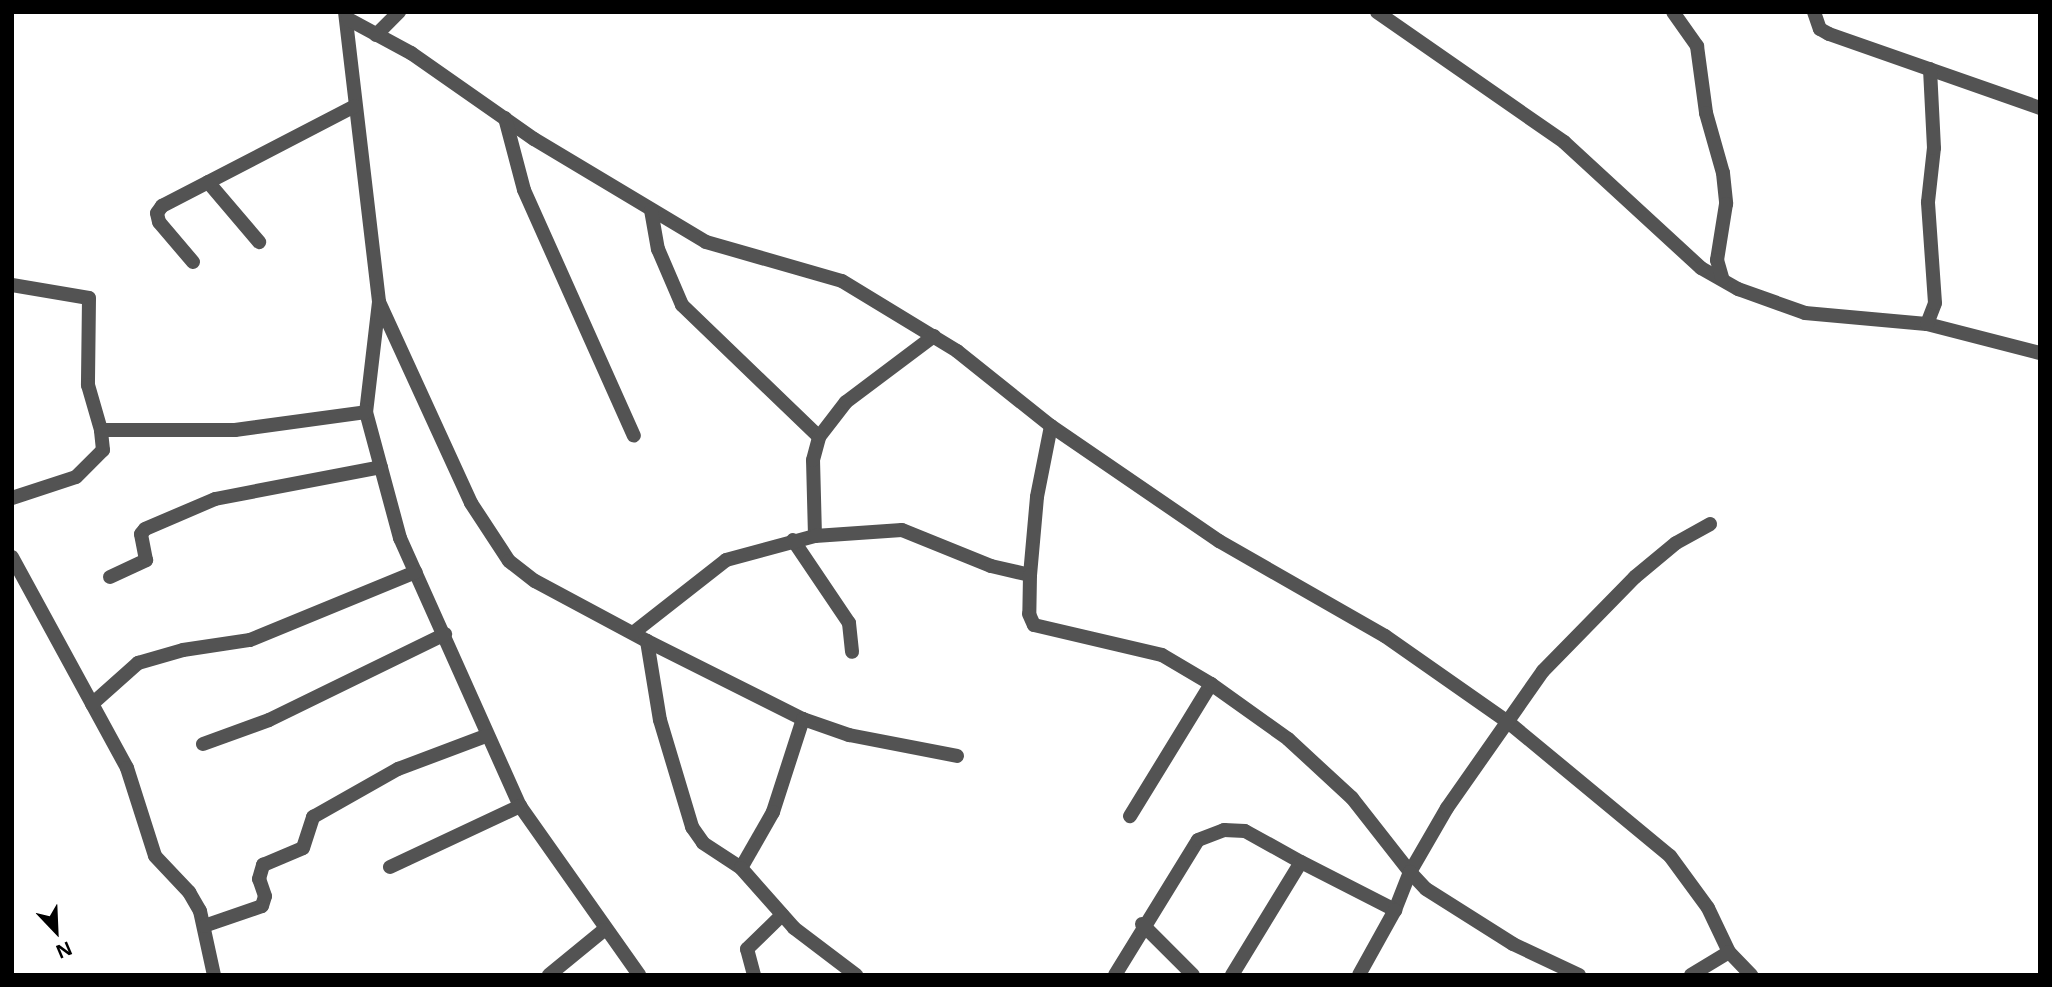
<!DOCTYPE html>
<style>
body{margin:0}
#map{position:relative;width:2052px;height:987px;overflow:hidden;background:#fff;font-family:"Noto Sans",sans-serif}
div>[style]{position:absolute}
.street>*{height:14px;margin:-7px;padding:0 7px;transform-origin:7px;border-radius:7px;background:#535353}
span{translate:-50% -50%;white-space:nowrap;text-align:center;line-height:1.15;-webkit-text-stroke:5px #fff;paint-order:stroke}
.frame{position:absolute;inset:0;border:14px solid #000;pointer-events:none}
.north{position:absolute;left:21px;top:896px;width:70px;height:70px;-webkit-text-stroke:5px #fff;paint-order:stroke;rotate:157deg;font-size:19px;font-weight:700;line-height:28px;text-align:center;color:#000}
.north::after{content:'';display:block;margin:auto;width:24px;height:32px;background:#000;clip-path:polygon(50% 0,100% 100%,50% 72%,0 100%)}
</style>
<div id="map">
<div class="street">
<div style="left:345px;top:12px;width:292px;rotate:83.3deg"></div>
<div style="left:379px;top:302px;width:111px;rotate:96.7deg"></div>
<div style="left:366px;top:412px;width:131px;rotate:74.9deg"></div>
<div style="left:400px;top:538px;width:294px;rotate:65.9deg"></div>
<div style="left:520px;top:806px;width:207px;rotate:54.8deg"></div>
<div style="left:1377px;top:12px;width:228px;rotate:34.8deg"></div>
<div style="left:1564px;top:142px;width:186px;rotate:42.6deg"></div>
<div style="left:1701px;top:268px;width:43px;rotate:29.6deg"></div>
<div style="left:1738px;top:289px;width:71px;rotate:19.7deg"></div>
<div style="left:1805px;top:313px;width:122px;rotate:5.2deg"></div>
<div style="left:1927px;top:324px;width:117px;rotate:14.4deg"></div>
<div style="left:1673px;top:12px;width:42px;rotate:54.8deg"></div>
<div style="left:1697px;top:46px;width:68px;rotate:82.3deg"></div>
<div style="left:1706px;top:113px;width:62px;rotate:74.2deg"></div>
<div style="left:1723px;top:173px;width:31px;rotate:84deg"></div>
<div style="left:1726px;top:204px;width:57px;rotate:99.1deg"></div>
<div style="left:1717px;top:260px;width:19px;rotate:74deg"></div>
<div style="left:1814px;top:12px;width:18px;rotate:71deg"></div>
<div style="left:1820px;top:29px;width:10px;rotate:29deg"></div>
<div style="left:1829px;top:34px;width:224px;rotate:19.3deg"></div>
<div style="left:348px;top:19px;width:72px;rotate:28.4deg"></div>
<div style="left:411px;top:53px;width:150px;rotate:35deg"></div>
<div style="left:534px;top:139px;width:200px;rotate:30.9deg"></div>
<div style="left:706px;top:242px;width:141px;rotate:16deg"></div>
<div style="left:842px;top:281px;width:135px;rotate:31.3deg"></div>
<div style="left:957px;top:351px;width:120px;rotate:38.6deg"></div>
<div style="left:1051px;top:426px;width:72px;rotate:101.2deg"></div>
<div style="left:1037px;top:497px;width:78px;rotate:95.1deg"></div>
<div style="left:376px;top:35px;width:33px;rotate:-45deg"></div>
<div style="left:505px;top:118px;width:74px;rotate:75.2deg"></div>
<div style="left:524px;top:190px;width:269px;rotate:65.9deg"></div>
<div style="left:208px;top:182px;width:79px;rotate:49.6deg"></div>
<div style="left:651px;top:210px;width:40px;rotate:80deg"></div>
<div style="left:658px;top:249px;width:61px;rotate:66.8deg"></div>
<div style="left:682px;top:305px;width:190px;rotate:43.9deg"></div>
<div style="left:193px;top:262px;width:52px;rotate:-130.4deg"></div>
<div style="left:159px;top:222px;width:9px;rotate:-103deg"></div>
<div style="left:157px;top:213px;width:9px;rotate:-54deg"></div>
<div style="left:162px;top:206px;width:217px;rotate:-27.4deg"></div>
<div style="left:12px;top:285px;width:78px;rotate:9.6deg"></div>
<div style="left:89px;top:298px;width:87px;rotate:90.7deg"></div>
<div style="left:88px;top:385px;width:47px;rotate:73.9deg"></div>
<div style="left:101px;top:430px;width:134px"></div>
<div style="left:235px;top:430px;width:132px;rotate:-7.8deg"></div>
<div style="left:379px;top:302px;width:221px;rotate:65.4deg"></div>
<div style="left:471px;top:503px;width:69px;rotate:56.8deg"></div>
<div style="left:509px;top:561px;width:33px;rotate:38deg"></div>
<div style="left:535px;top:581px;width:127px;rotate:28.2deg"></div>
<div style="left:647px;top:641px;width:80px;rotate:80.7deg"></div>
<div style="left:660px;top:720px;width:112px;rotate:73.3deg"></div>
<div style="left:692px;top:827px;width:19px;rotate:55deg"></div>
<div style="left:703px;top:843px;width:45px;rotate:33.3deg"></div>
<div style="left:1927px;top:324px;width:22px;rotate:-69deg"></div>
<div style="left:1935px;top:303px;width:101px;rotate:-94deg"></div>
<div style="left:1928px;top:202px;width:54px;rotate:-83.7deg"></div>
<div style="left:1934px;top:148px;width:79px;rotate:-92.9deg"></div>
<div style="left:1051px;top:426px;width:204px;rotate:34.4deg"></div>
<div style="left:1219px;top:541px;width:191px;rotate:29.8deg"></div>
<div style="left:1385px;top:636px;width:150px;rotate:35deg"></div>
<div style="left:1508px;top:722px;width:210px;rotate:39.6deg"></div>
<div style="left:1670px;top:856px;width:64px;rotate:53.8deg"></div>
<div style="left:1708px;top:908px;width:49px;rotate:64.5deg"></div>
<div style="left:1729px;top:952px;width:32px;rotate:46deg"></div>
<div style="left:12px;top:498px;width:67px;rotate:-18.2deg"></div>
<div style="left:76px;top:477px;width:38px;rotate:-45deg"></div>
<div style="left:103px;top:450px;width:20px;rotate:-96deg"></div>
<div style="left:815px;top:536px;width:76px;rotate:-91.5deg"></div>
<div style="left:813px;top:460px;width:24px;rotate:-75deg"></div>
<div style="left:819px;top:437px;width:44px;rotate:-52.4deg"></div>
<div style="left:846px;top:402px;width:110px;rotate:-36.9deg"></div>
<div style="left:793px;top:540px;width:100px;rotate:56deg"></div>
<div style="left:849px;top:623px;width:29px;rotate:84deg"></div>
<div style="left:12px;top:557px;width:240px;rotate:61.4deg"></div>
<div style="left:127px;top:768px;width:92px;rotate:72.3deg"></div>
<div style="left:155px;top:856px;width:50px;rotate:46.6deg"></div>
<div style="left:189px;top:892px;width:22px;rotate:60deg"></div>
<div style="left:200px;top:911px;width:66px;rotate:77.7deg"></div>
<div style="left:110px;top:577px;width:40px;rotate:-25deg"></div>
<div style="left:146px;top:560px;width:26px;rotate:-101deg"></div>
<div style="left:141px;top:534px;width:6px;rotate:-51deg"></div>
<div style="left:145px;top:529px;width:76px;rotate:-23.2deg"></div>
<div style="left:215px;top:499px;width:169px;rotate:-10.9deg"></div>
<div style="left:633px;top:633px;width:118px;rotate:-38.1deg"></div>
<div style="left:726px;top:560px;width:92px;rotate:-15.1deg"></div>
<div style="left:815px;top:536px;width:87px;rotate:-3.9deg"></div>
<div style="left:902px;top:530px;width:96px;rotate:22deg"></div>
<div style="left:991px;top:566px;width:40px;rotate:13deg"></div>
<div style="left:1030px;top:575px;width:39px;rotate:91deg"></div>
<div style="left:1029px;top:614px;width:12px;rotate:66deg"></div>
<div style="left:1034px;top:625px;width:131px;rotate:13.2deg"></div>
<div style="left:1162px;top:655px;width:57px;rotate:30.6deg"></div>
<div style="left:1211px;top:684px;width:155px;rotate:121.5deg"></div>
<div style="left:647px;top:641px;width:174px;rotate:26.6deg"></div>
<div style="left:803px;top:719px;width:98px;rotate:107.9deg"></div>
<div style="left:773px;top:812px;width:64px;rotate:119.7deg"></div>
<div style="left:741px;top:868px;width:80px;rotate:48.5deg"></div>
<div style="left:794px;top:928px;width:78px;rotate:37.2deg"></div>
<div style="left:1211px;top:684px;width:95px;rotate:35.5deg"></div>
<div style="left:1288px;top:739px;width:87px;rotate:42.7deg"></div>
<div style="left:1352px;top:798px;width:94px;rotate:51.9deg"></div>
<div style="left:1410px;top:872px;width:74px;rotate:-60deg"></div>
<div style="left:1447px;top:808px;width:167px;rotate:-55deg"></div>
<div style="left:1543px;top:671px;width:132px;rotate:-45.6deg"></div>
<div style="left:1635px;top:577px;width:53px;rotate:-39.7deg"></div>
<div style="left:1676px;top:543px;width:39px;rotate:-29deg"></div>
<div style="left:92px;top:704px;width:62px;rotate:-41.7deg"></div>
<div style="left:138px;top:663px;width:47px;rotate:-16.1deg"></div>
<div style="left:183px;top:650px;width:68px;rotate:-8.5deg"></div>
<div style="left:250px;top:640px;width:179px;rotate:-22.3deg"></div>
<div style="left:803px;top:719px;width:49px;rotate:19.2deg"></div>
<div style="left:849px;top:735px;width:110px;rotate:11deg"></div>
<div style="left:203px;top:744px;width:70px;rotate:-20deg"></div>
<div style="left:269px;top:720px;width:196px;rotate:-26deg"></div>
<div style="left:390px;top:867px;width:144px;rotate:-25.1deg"></div>
<div style="left:1395px;top:910px;width:41px;rotate:-68.5deg"></div>
<div style="left:1410px;top:872px;width:23px;rotate:47deg"></div>
<div style="left:1426px;top:889px;width:103px;rotate:32.3deg"></div>
<div style="left:1513px;top:944px;width:73px;rotate:25.2deg"></div>
<div style="left:1142px;top:924px;width:72px;rotate:45deg"></div>
<div style="left:204px;top:926px;width:61px;rotate:-19deg"></div>
<div style="left:262px;top:906px;width:10px;rotate:-73deg"></div>
<div style="left:265px;top:896px;width:18px;rotate:-109deg"></div>
<div style="left:259px;top:879px;width:15px;rotate:-74deg"></div>
<div style="left:263px;top:865px;width:43px;rotate:-23deg"></div>
<div style="left:303px;top:848px;width:33px;rotate:-72deg"></div>
<div style="left:313px;top:817px;width:98px;rotate:-29.5deg"></div>
<div style="left:398px;top:769px;width:94px;rotate:-20.6deg"></div>
<div style="left:549px;top:975px;width:71px;rotate:-39.3deg"></div>
<div style="left:754px;top:975px;width:27px;rotate:-105deg"></div>
<div style="left:747px;top:949px;width:49px;rotate:-44.2deg"></div>
<div style="left:1115px;top:975px;width:158px;rotate:-58.4deg"></div>
<div style="left:1198px;top:840px;width:28px;rotate:-21deg"></div>
<div style="left:1224px;top:830px;width:21px;rotate:3deg"></div>
<div style="left:1245px;top:831px;width:64px;rotate:29deg"></div>
<div style="left:1232px;top:975px;width:132px;rotate:-58.6deg"></div>
<div style="left:1301px;top:862px;width:106px;rotate:27.1deg"></div>
<div style="left:1395px;top:910px;width:74px;rotate:119deg"></div>
<div style="left:1691px;top:975px;width:44px;rotate:-31.2deg"></div>
</div>
<div class="frame"></div>
<div class="north">N</div>
</div>
